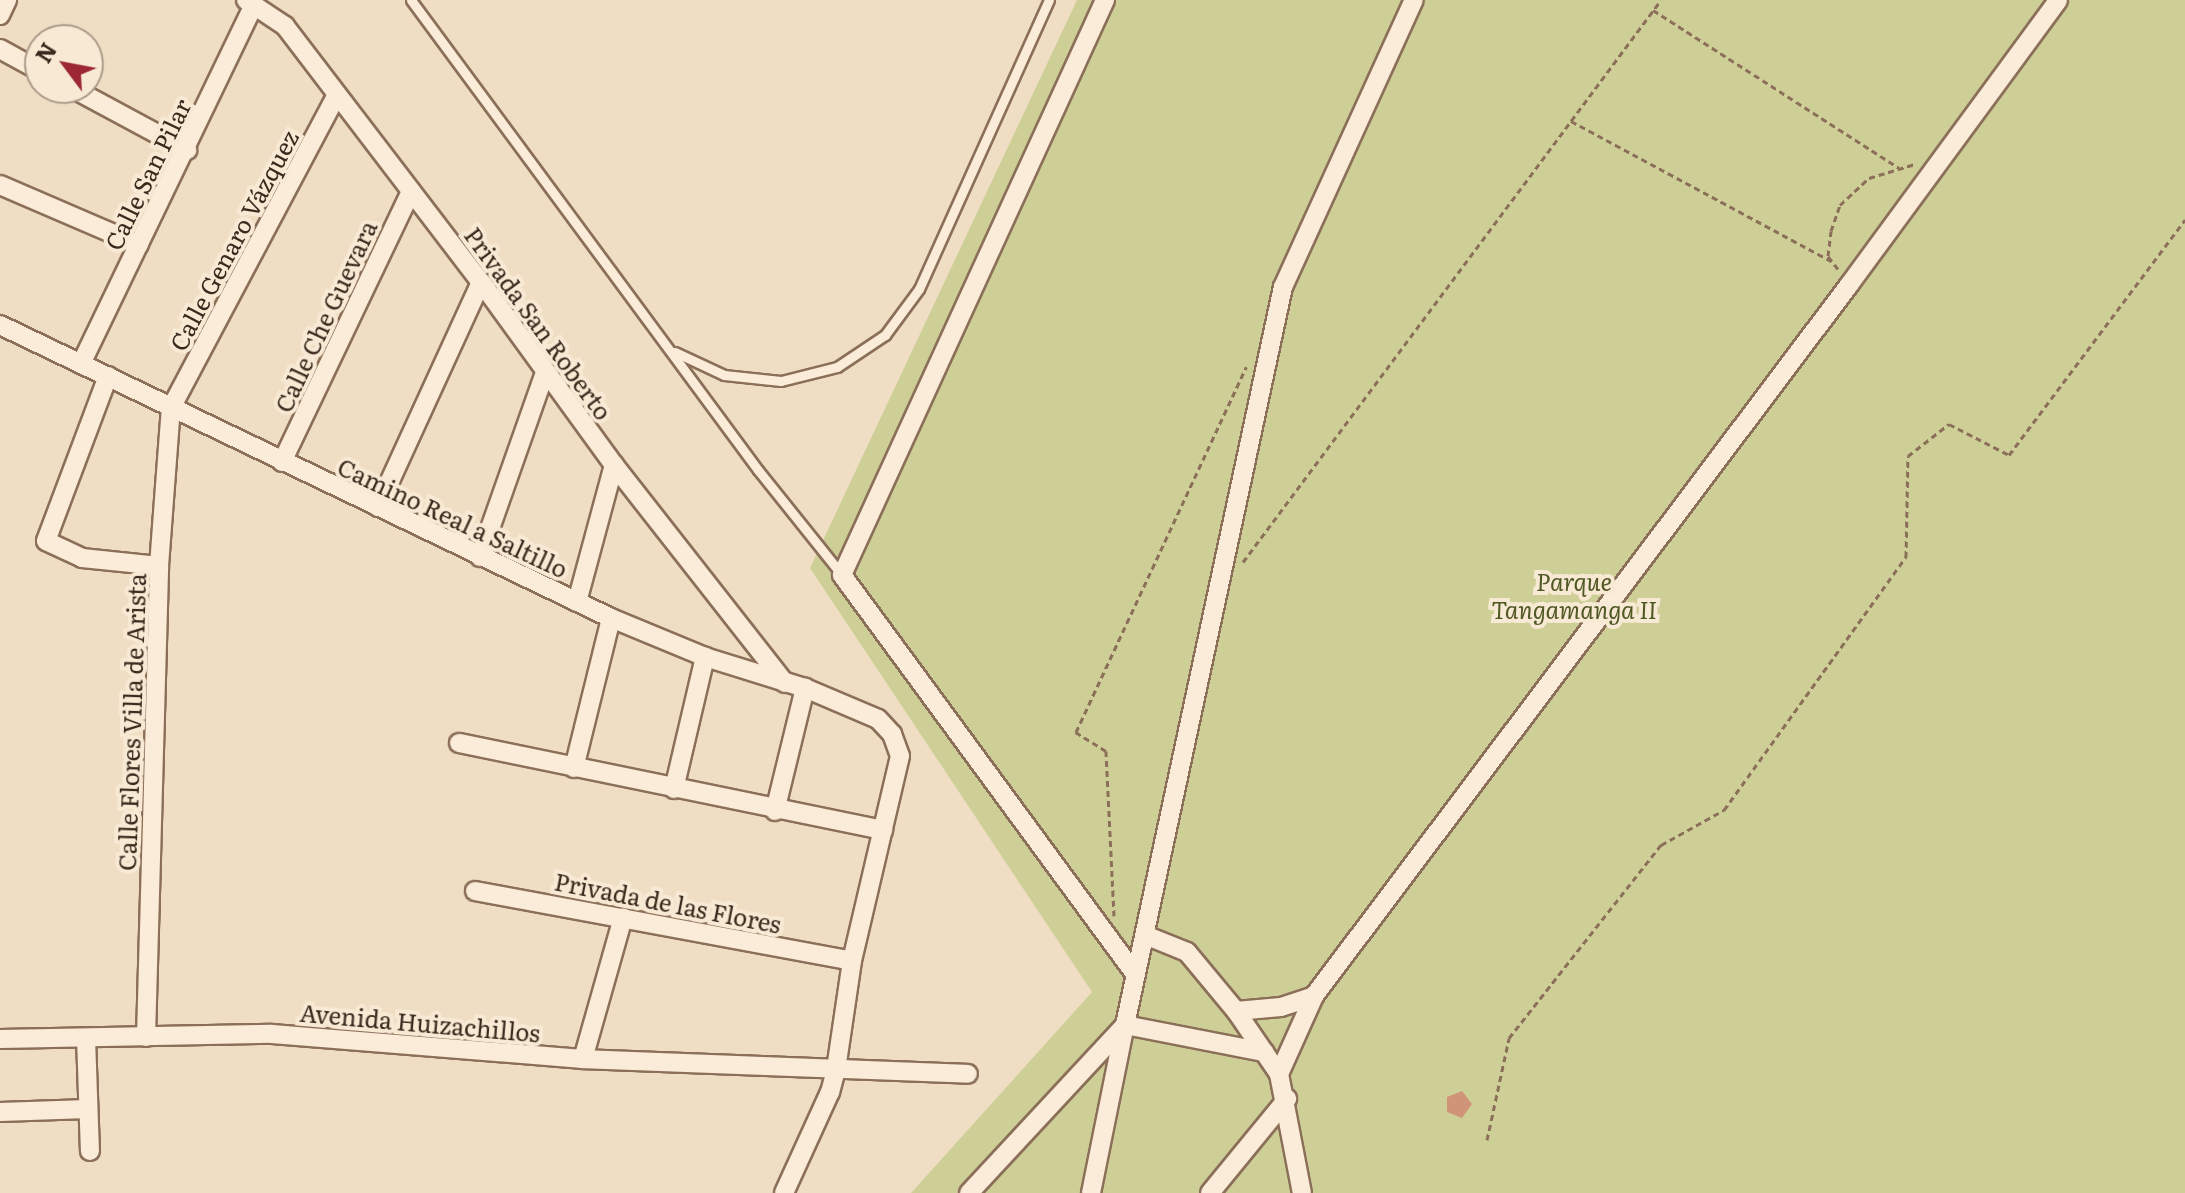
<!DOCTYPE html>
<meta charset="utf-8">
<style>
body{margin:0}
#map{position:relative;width:2185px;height:1193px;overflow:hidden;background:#f0dec4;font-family:Literata,serif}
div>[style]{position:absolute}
.green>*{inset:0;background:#cecf97}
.building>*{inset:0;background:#d09478}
.path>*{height:3px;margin-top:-1.5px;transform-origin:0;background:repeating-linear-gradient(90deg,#8b6f59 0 6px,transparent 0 10px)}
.roads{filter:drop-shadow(2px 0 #8b6f59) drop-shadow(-2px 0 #8b6f59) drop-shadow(0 2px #8b6f59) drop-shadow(0 -2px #8b6f59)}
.service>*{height:9px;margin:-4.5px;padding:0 4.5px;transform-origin:4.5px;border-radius:4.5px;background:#faecd8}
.minor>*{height:18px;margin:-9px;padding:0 9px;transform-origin:9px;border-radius:9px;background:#faecd8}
span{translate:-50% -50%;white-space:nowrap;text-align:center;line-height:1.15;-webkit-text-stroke:8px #f7e9d4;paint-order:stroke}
.street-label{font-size:24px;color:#3b291e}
.park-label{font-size:24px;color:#505824;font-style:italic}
.north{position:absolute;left:24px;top:24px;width:80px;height:80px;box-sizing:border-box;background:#f7e9d4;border:2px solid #ac9c8b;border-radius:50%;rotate:302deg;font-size:22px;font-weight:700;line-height:32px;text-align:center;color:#3b291e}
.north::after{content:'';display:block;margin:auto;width:28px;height:36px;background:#9d2733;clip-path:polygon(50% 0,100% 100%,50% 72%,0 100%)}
</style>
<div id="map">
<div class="green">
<div style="clip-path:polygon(1077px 0,2185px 0,2185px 1193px,911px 1193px,1092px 992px,810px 568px)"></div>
</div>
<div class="building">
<div style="clip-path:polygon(1462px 1091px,1472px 1104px,1462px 1118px,1447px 1112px,1447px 1097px)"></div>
</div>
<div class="path">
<div style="left:1653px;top:10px;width:292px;rotate:32.7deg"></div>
<div style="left:1571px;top:121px;width:298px;rotate:28.3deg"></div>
<div style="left:1838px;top:269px;width:16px;rotate:-128deg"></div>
<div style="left:1828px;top:256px;width:25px;rotate:-83deg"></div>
<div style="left:1831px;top:231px;width:28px;rotate:-71deg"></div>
<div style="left:1840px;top:205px;width:40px;rotate:-43deg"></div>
<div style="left:1869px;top:178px;width:48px;rotate:-16.9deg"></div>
<div style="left:1243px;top:562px;width:700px;rotate:-53.36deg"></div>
<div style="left:1114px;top:916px;width:165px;rotate:-92.8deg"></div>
<div style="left:1106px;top:751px;width:36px;rotate:-148deg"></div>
<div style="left:1076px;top:732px;width:403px;rotate:-65deg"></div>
<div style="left:1487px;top:1140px;width:104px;rotate:-77.8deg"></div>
<div style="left:1509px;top:1038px;width:246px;rotate:-51.8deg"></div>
<div style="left:1661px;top:845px;width:72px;rotate:-29.1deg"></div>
<div style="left:1724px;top:810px;width:312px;rotate:-54.3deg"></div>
<div style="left:1906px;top:557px;width:101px;rotate:-88.9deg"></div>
<div style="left:1908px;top:456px;width:52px;rotate:-38deg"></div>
<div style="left:1949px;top:424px;width:68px;rotate:27.3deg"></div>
<div style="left:2009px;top:455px;width:294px;rotate:-53.2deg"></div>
</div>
<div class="roads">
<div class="service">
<div style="left:411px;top:0;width:584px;rotate:53.56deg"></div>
<div style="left:758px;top:470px;width:134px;rotate:51.3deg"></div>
<div style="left:675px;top:352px;width:54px;rotate:25.1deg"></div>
<div style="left:724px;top:375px;width:57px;rotate:6deg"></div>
<div style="left:781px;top:381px;width:58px;rotate:-14deg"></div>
<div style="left:837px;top:367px;width:58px;rotate:-33.7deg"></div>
<div style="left:885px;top:335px;width:57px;rotate:-53.5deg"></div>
<div style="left:919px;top:289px;width:317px;rotate:-65.8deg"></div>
</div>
<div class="minor">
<div style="left:246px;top:0;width:47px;rotate:33.7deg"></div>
<div style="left:285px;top:26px;width:322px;rotate:52.6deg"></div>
<div style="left:481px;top:282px;width:226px;rotate:54deg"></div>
<div style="left:614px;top:465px;width:277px;rotate:51.9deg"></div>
<div style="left:1105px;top:0;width:632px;rotate:114.58deg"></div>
<div style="left:842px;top:575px;width:496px;rotate:53.7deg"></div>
<div style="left:0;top:15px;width:17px;rotate:-65deg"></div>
<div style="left:0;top:49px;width:46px;rotate:28.8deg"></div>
<div style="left:72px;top:88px;width:131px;rotate:28.3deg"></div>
<div style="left:0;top:185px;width:151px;rotate:23.3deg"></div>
<div style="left:0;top:325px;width:678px;rotate:25.62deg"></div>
<div style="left:611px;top:618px;width:102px;rotate:22.5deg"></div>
<div style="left:705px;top:657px;width:105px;rotate:17.2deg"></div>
<div style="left:805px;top:688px;width:79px;rotate:23deg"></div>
<div style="left:878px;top:719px;width:21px;rotate:47deg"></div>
<div style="left:892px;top:734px;width:23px;rotate:70deg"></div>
<div style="left:900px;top:756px;width:211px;rotate:103.2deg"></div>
<div style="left:852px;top:961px;width:110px;rotate:98.4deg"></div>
<div style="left:836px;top:1070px;width:23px;rotate:105deg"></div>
<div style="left:830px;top:1092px;width:111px;rotate:114.5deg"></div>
<div style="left:81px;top:364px;width:399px;rotate:-64.3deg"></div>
<div style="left:108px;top:376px;width:176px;rotate:110.6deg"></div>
<div style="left:46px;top:541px;width:40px;rotate:25deg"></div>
<div style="left:82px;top:558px;width:77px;rotate:5.9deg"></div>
<div style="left:282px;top:462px;width:300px;rotate:-64.5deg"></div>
<div style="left:378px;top:507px;width:247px;rotate:-65.4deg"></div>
<div style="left:480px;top:557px;width:196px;rotate:-70.6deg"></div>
<div style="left:577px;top:602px;width:142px;rotate:-74.9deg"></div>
<div style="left:459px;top:743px;width:433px;rotate:11.6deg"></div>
<div style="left:574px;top:768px;width:154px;rotate:-76.1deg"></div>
<div style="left:674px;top:789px;width:136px;rotate:-76.8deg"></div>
<div style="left:775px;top:811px;width:127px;rotate:-76.3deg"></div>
<div style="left:475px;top:891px;width:383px;rotate:10.5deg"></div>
<div style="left:1145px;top:935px;width:45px;rotate:22deg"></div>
<div style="left:1187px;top:952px;width:77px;rotate:50.3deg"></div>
<div style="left:1236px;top:1011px;width:76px;rotate:55.7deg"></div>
<div style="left:1279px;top:1074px;width:121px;rotate:79.1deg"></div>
<div style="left:1236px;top:1011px;width:45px;rotate:-5.1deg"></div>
<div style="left:1281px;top:1007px;width:35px;rotate:-18deg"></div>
<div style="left:146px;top:1037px;width:471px;rotate:-88.4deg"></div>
<div style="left:159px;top:566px;width:158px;rotate:-85.7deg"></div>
<div style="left:171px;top:408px;width:354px;rotate:-62.1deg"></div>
<div style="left:86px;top:1038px;width:113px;rotate:88deg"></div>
<div style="left:0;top:1039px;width:272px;rotate:-1.1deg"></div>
<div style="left:272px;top:1034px;width:312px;rotate:4.6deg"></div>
<div style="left:583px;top:1059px;width:385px;rotate:2.2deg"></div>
<div style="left:583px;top:1059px;width:147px;rotate:-74.2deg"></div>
<div style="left:1279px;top:1074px;width:85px;rotate:-65.8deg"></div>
<div style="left:1314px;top:996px;width:890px;rotate:-53.04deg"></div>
<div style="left:1849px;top:285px;width:353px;rotate:-53.7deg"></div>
<div style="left:0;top:1112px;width:88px;rotate:-2deg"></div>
<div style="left:969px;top:1193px;width:229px;rotate:-47.1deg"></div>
<div style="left:1125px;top:1025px;width:755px;rotate:-77.92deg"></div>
<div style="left:1283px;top:287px;width:315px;rotate:-65.5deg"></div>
<div style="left:1091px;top:1193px;width:171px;rotate:-78.6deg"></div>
<div style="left:1125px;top:1025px;width:142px;rotate:11deg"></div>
<div style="left:1210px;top:1193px;width:122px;rotate:-50.7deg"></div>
</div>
</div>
<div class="street-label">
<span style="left:147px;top:174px;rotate:-64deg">Calle San Pilar</span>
<span style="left:233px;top:240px;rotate:-62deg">Calle Genaro Vázquez</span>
<span style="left:325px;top:316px;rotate:-65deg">Calle Che Guevara</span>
<span style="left:539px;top:323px;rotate:54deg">Privada San Roberto</span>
<span style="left:453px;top:517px;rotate:25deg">Camino Real a Saltillo</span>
<span style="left:131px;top:722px;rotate:-88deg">Calle Flores Villa de Arista</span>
<span style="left:668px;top:902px;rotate:11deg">Privada de las Flores</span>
<span style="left:420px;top:1022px;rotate:5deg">Avenida Huizachillos</span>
</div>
<div class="park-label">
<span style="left:1574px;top:595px">Parque<br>Tangamanga II</span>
</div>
<div class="north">N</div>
</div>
